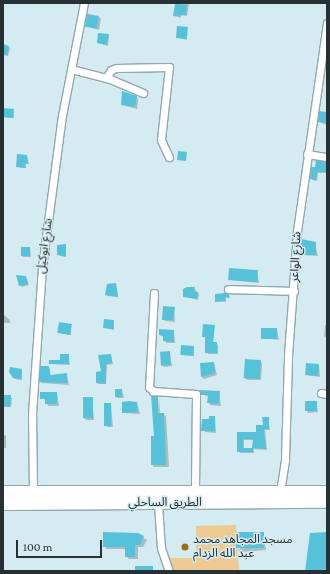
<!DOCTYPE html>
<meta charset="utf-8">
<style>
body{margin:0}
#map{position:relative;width:330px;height:574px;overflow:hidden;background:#d4ebf1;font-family:"Crimson Pro","Noto Sans Arabic",serif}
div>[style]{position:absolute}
.green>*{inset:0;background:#edca92}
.shadow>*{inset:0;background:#0003}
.building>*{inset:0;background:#55c2da;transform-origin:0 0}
.roads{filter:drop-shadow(1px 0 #92a8ad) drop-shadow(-1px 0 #92a8ad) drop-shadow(0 1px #92a8ad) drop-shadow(0 -1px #92a8ad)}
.minor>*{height:7px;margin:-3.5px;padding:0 3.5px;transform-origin:3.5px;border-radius:3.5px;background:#fff}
.trunk>*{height:12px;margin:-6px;padding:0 6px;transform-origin:6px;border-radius:6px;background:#fff}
.dots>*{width:11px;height:11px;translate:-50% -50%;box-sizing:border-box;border:2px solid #d4ebf1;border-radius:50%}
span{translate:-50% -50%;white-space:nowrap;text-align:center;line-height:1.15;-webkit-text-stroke:3px #d4ebf1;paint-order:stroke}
.street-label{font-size:12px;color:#273032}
.poi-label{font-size:12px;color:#273032}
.left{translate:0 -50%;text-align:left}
.frame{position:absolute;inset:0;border:4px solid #273032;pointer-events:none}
.scale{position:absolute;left:16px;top:540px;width:86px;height:18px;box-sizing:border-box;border:2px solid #273032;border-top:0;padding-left:5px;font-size:12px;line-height:14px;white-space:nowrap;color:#273032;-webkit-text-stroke:3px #d4ebf1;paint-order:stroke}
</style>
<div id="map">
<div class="green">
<div style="clip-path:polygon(236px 525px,239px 571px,172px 571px,170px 558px,196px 558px,196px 526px)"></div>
</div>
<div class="shadow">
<div style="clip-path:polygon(177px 3px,189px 3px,187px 16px,181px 15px,181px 18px,174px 16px)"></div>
<div style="clip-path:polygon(99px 17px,101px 19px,99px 30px,87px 26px)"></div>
<div style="clip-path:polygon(187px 28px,187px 40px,176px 37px)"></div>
<div style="clip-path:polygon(109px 35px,108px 46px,98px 43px)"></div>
<div style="clip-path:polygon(3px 45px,10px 48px,8px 56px,3px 55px)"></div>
<div style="clip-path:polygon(136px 97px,138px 99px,137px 109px,122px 105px)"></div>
<div style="clip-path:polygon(13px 110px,14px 118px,3px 117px)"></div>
<div style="clip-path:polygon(320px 112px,327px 113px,327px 125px,319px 122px)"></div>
<div style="clip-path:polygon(27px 156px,29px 164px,26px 164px,26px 168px,18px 167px)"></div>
<div style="clip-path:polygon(317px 161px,327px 162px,327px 173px,318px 173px,317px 181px,312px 180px)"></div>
<div style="clip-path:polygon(315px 243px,318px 256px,301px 255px)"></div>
<div style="clip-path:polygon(30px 248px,31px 257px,23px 257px,22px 256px)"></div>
<div style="clip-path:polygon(257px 271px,259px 283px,230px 280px)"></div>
<div style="clip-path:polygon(26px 277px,29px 285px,22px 287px,20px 285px)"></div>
<div style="clip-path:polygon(116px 284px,118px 297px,108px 296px,106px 295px)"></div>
<div style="clip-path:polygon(194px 288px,199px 294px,198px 300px,184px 296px)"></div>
<div style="clip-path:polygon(229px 295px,230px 298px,226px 297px,226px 302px,216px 301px)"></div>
<div style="clip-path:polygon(174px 308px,175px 322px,165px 321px,163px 319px)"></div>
<div style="clip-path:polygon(3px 314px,10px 320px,10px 323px,3px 323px)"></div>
<div style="clip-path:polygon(114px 321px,114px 330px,105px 328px)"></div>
<div style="clip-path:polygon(71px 325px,71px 335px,59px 333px)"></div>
<div style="clip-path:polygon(325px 325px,327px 325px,327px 339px,324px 336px)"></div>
<div style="clip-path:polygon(214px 326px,213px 343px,218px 345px,218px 354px,208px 354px,206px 338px,203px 336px)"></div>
<div style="clip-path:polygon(277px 329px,279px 340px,262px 338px)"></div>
<div style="clip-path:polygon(174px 331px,175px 343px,166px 343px,164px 337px,160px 335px)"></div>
<div style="clip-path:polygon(194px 346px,194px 356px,181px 354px)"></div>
<div style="clip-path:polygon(169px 352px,172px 366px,164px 367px,163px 366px)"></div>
<div style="clip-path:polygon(68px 355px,70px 365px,50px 364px,61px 361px)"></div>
<div style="clip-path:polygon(111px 355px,113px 364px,107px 365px,106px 384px,98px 384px,102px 372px,101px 365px)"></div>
<div style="clip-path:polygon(260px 361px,262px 363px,261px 380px,247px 380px,245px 378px)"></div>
<div style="clip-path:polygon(214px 363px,217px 375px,204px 379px,202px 377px)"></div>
<div style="clip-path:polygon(319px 365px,320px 377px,306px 375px)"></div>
<div style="clip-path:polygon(49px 367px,51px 376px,67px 374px,69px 385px,42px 383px,40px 381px)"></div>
<div style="clip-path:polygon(22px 370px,22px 380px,15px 379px,14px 378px)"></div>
<div style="clip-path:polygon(122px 390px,124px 398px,117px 398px,116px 397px)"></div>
<div style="clip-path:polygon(219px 392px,221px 406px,210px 405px,209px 397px,202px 394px)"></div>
<div style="clip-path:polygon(57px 393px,59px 406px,48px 406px,46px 400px,41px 398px)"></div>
<div style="clip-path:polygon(3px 396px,12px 398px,11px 407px,3px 407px)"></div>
<div style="clip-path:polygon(152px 396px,158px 398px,157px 418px,159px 399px,160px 414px,166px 416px,169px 467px,154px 467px,152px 464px,152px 437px,155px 437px)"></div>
<div style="clip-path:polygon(92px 398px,94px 420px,86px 420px,84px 418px)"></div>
<div style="clip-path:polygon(316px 402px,318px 412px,308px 413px,307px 411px)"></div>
<div style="clip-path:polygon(137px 403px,140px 414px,123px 413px)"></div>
<div style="clip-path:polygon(111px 404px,113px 427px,108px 427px,106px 426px)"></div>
<div style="clip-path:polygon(215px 417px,216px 433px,205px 432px,203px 420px)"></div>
<div style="clip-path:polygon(evenodd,268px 418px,270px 430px,265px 430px,267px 450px,254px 449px,254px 453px,240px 453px,238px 433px,257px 433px,268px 418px,244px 440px,254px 440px,253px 449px,244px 449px,244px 440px)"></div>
<div style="clip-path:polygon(3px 434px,6px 436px,6px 448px,3px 448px)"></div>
<div style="clip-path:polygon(263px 533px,266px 550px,240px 552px,238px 550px)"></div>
<div style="clip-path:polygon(327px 533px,327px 571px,306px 571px,311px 534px)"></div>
<div style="clip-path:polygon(137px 534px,147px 540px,143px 547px,138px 547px,138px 559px,129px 559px,126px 556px,126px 549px,107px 549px,104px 546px)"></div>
</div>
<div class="building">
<div style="clip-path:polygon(175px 4px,187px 5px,186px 15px,173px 16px)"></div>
<div style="left:87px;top:14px;width:12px;height:13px;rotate:9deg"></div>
<div style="left:177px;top:26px;width:11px;height:12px;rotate:5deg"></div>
<div style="clip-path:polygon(98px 33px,109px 34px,107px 45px,97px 43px)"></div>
<div style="clip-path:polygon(3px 44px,9px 46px,7px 55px,3px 54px)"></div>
<div style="clip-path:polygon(122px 91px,137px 96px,135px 107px,121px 105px)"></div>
<div style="left:3px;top:108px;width:11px;height:9px;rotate:5deg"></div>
<div style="clip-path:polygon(319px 111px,327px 112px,327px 123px,318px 122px)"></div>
<div style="left:178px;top:151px;width:9px;height:9px;rotate:6deg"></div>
<div style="clip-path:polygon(17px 154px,27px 155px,28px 164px,25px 163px,25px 168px,16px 167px)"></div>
<div style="clip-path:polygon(316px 160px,327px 162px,327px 172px,317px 172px,316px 180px,310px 179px,311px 167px,315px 167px)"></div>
<div style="clip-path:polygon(301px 239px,316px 242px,316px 255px,300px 255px)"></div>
<div style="clip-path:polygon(66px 244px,66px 257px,57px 255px,57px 245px)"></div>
<div style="left:30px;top:247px;width:9px;height:9px;rotate:90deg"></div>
<div style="left:229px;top:268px;width:29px;height:12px;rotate:4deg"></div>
<div style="clip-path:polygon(16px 275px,26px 276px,28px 284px,19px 286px)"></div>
<div style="clip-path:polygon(116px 283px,118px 297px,105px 295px,107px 284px)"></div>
<div style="clip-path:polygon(187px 287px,195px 287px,194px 292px,198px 292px,197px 299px,183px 297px,183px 289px)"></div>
<div style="clip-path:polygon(225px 293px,229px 294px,229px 298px,225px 297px,225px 301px,215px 302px,215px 294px)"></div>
<div style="clip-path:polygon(163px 306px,175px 307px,173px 320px,162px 320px)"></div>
<div style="left:104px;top:319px;width:10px;height:9px;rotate:6deg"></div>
<div style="left:59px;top:322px;width:13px;height:11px;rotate:9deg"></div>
<div style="clip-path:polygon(203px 324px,215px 325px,213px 342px,217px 342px,217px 353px,205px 353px,205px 337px,202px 337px)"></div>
<div style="left:261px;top:328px;width:16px;height:11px"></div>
<div style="clip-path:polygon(159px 329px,174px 330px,174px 342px,163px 341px,163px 336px,159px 335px)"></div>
<div style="left:181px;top:345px;width:13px;height:10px;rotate:4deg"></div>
<div style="left:170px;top:351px;width:14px;height:10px;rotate:86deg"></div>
<div style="clip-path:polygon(60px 354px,69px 354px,69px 364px,49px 364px,49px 360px,60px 360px)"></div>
<div style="clip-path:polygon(111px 354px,112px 363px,106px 364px,106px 384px,96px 383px,96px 372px,101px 371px,98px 355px)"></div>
<div style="left:245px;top:359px;width:16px;height:19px;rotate:4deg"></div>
<div style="clip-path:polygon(214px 362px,215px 373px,201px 377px,200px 363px)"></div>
<div style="left:306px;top:363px;width:13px;height:12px;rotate:4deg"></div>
<div style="clip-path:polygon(40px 366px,49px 366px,50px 375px,67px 373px,67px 383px,39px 382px)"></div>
<div style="clip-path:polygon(10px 367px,22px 369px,21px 379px,13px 378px,9px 372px)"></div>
<div style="left:115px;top:389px;width:7px;height:8px"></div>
<div style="clip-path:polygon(200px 390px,220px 391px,219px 404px,207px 403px,208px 395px,201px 395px)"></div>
<div style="clip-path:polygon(40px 392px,57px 392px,57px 404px,45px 404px,45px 399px,40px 399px)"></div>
<div style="clip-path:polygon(3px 395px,11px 395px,10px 407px,3px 406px)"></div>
<div style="clip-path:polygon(151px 395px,158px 396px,158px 413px,164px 413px,166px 465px,151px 465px,151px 436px,154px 436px)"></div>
<div style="left:83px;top:397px;width:10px;height:21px"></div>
<div style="clip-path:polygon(128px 401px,137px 402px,138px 412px,122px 413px,122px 402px)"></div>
<div style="left:317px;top:401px;width:10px;height:12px;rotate:90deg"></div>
<div style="left:104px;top:403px;width:7px;height:23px"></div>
<div style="clip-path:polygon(209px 416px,215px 416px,215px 431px,201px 431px,202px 419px,209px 419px)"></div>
<div style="clip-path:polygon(evenodd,262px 417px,269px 417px,269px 429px,264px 429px,266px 449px,253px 448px,253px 452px,237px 452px,237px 432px,256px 432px,256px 425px,263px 425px,262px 417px,243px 439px,253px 439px,252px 448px,243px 448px,243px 439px)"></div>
<div style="clip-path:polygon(103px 532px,138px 533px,144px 536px,140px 545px,135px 545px,135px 557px,125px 557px,125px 547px,103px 547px)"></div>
<div style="left:264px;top:532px;width:16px;height:28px;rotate:90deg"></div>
<div style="clip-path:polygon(327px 532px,327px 569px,305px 571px,310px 533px)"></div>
<div style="left:135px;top:566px;width:18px;height:5px"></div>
</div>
<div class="roads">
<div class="minor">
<div style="left:71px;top:69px;width:40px;rotate:14.4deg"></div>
<div style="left:110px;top:79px;width:36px;rotate:23deg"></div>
<div style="left:106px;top:78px;width:9px;rotate:-58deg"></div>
<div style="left:111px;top:70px;width:5px;rotate:-22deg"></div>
<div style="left:116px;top:68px;width:53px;rotate:-1.1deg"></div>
<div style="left:169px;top:67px;width:73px;rotate:96.3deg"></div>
<div style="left:161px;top:140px;width:19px;rotate:65deg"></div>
<div style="left:307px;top:154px;width:20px;rotate:9deg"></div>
<div style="left:228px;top:289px;width:66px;rotate:1.7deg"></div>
<div style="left:154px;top:293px;width:94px;rotate:93deg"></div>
<div style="left:149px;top:387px;width:6px;rotate:45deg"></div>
<div style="left:153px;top:391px;width:43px;rotate:4deg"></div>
<div style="left:196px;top:394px;width:98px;rotate:90.6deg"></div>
<div style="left:321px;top:393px;width:6px;rotate:9deg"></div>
<div style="left:33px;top:492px;width:78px;rotate:-90.7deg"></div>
<div style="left:32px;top:414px;width:147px;rotate:-86.1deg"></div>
<div style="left:42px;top:267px;width:152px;rotate:-82.5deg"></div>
<div style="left:62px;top:116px;width:115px;rotate:-79deg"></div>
<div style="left:280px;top:492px;width:33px;rotate:-81deg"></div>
<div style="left:285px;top:459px;width:104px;rotate:-88.3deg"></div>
<div style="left:288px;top:355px;width:124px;rotate:-85.8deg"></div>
<div style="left:297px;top:231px;width:210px;rotate:-81.8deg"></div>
<div style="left:158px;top:504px;width:44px;rotate:86.1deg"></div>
<div style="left:161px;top:548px;width:24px;rotate:71deg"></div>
</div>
<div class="trunk">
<div style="left:3px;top:492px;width:324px"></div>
<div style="left:3px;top:504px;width:324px;rotate:-0.4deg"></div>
</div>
</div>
<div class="dots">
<div style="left:185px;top:547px;background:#986e1b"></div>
</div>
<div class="street-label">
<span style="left:45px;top:246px;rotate:-82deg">شارع ابوكيل</span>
<span style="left:296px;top:257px;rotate:-87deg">شارع الواعر</span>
<span style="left:165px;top:503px">الطريق الساحلي</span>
</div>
<div class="poi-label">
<span class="left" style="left:193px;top:547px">مسجد المجاهد محمد<br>عبد الله الزدام</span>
</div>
<div class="frame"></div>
<div class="scale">100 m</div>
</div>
